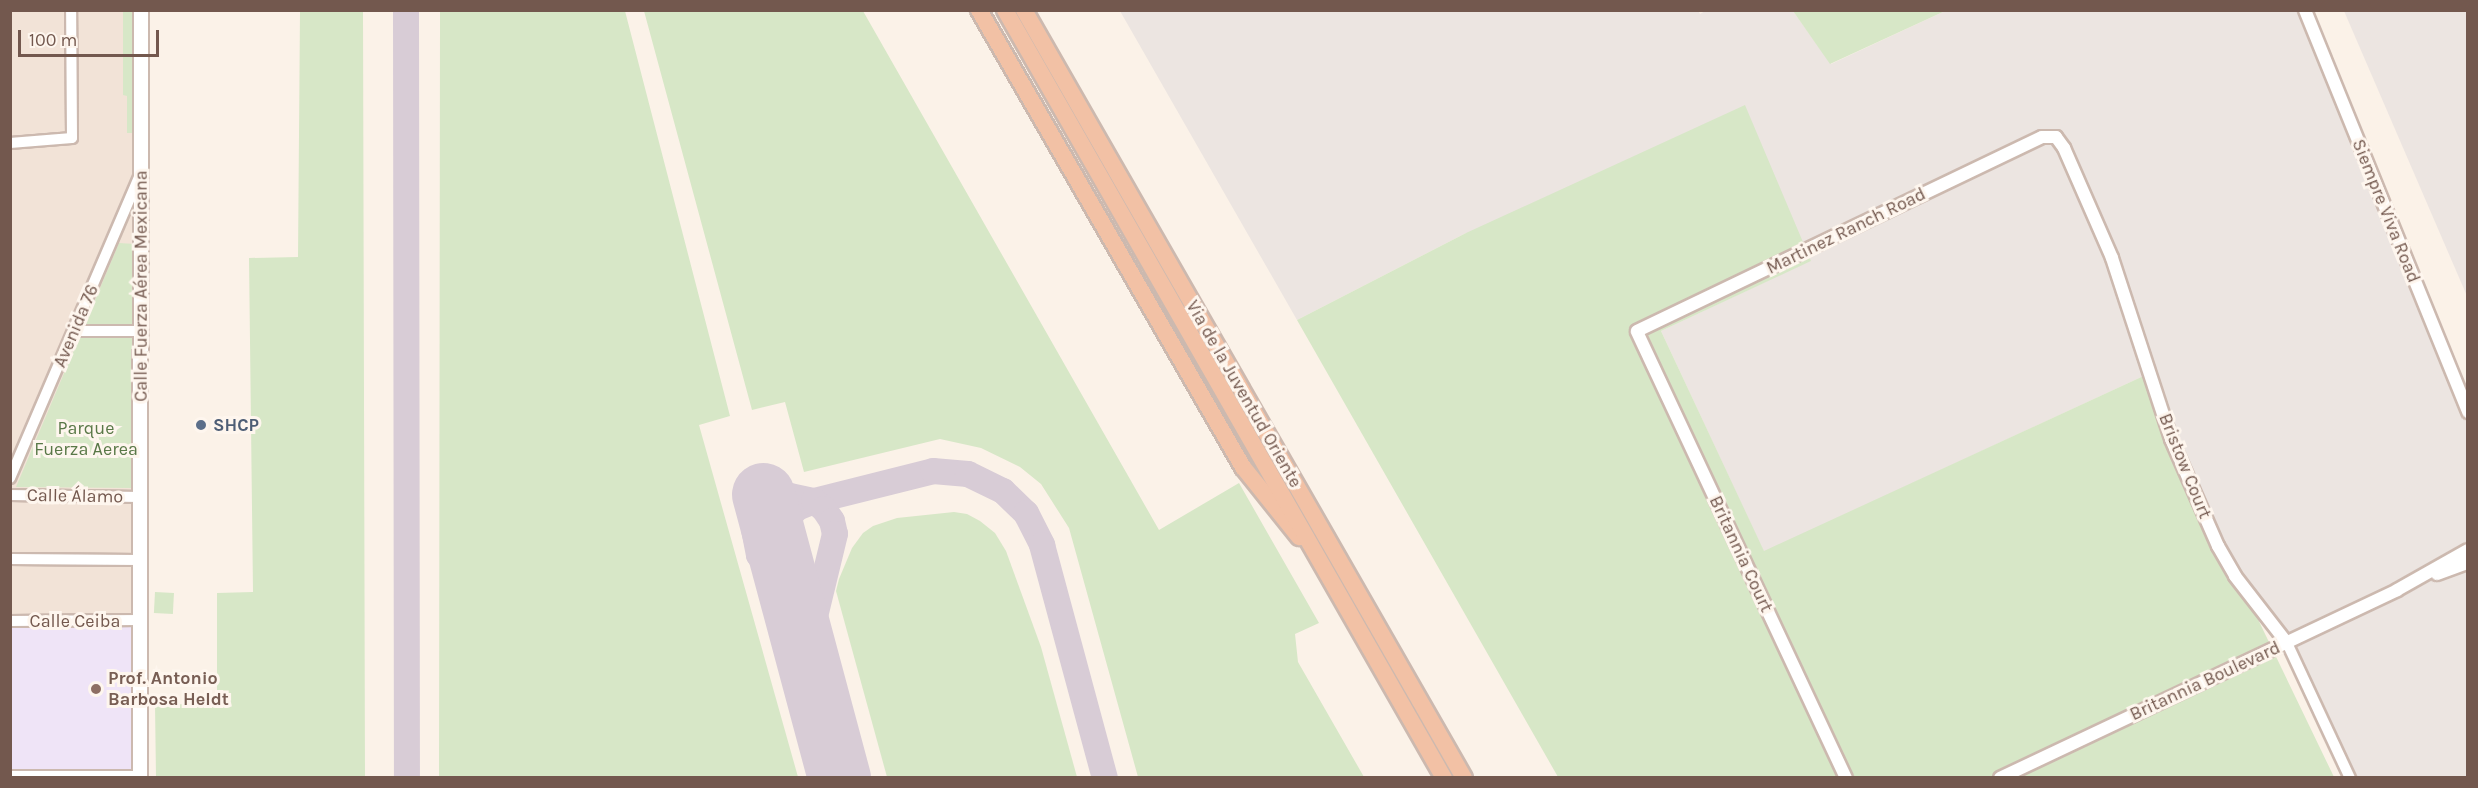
<!DOCTYPE html>
<meta charset="utf-8">
<style>
body{margin:0}
#map{position:relative;width:2478px;height:788px;overflow:hidden;background:#fbf2e8;font-family:Karla,sans-serif}
div>[style]{position:absolute}
.residential>*{inset:0;background:#f2e3d7;transform-origin:0 0}
.industrial>*{inset:0;background:#ece5e1}
.education>*{inset:0;background:#efe4f7;transform-origin:0 0}
.green>*{inset:0;background:#d7e7c7;transform-origin:0 0}
.taxiway>*{height:26px;margin:-13px;padding:0 13px;transform-origin:13px;border-radius:13px;background:#d8ccd6}
.runway>*{height:63px;margin:-31.5px;padding:0 31.5px;transform-origin:31.5px;border-radius:31.5px;background:#d8ccd6}
.roads{filter:drop-shadow(2px 0 #ccb9af) drop-shadow(-2px 0 #ccb9af) drop-shadow(0 2px #ccb9af) drop-shadow(0 -2px #ccb9af)}
.minor>*{height:10px;margin:-5px;padding:0 5px;transform-origin:5px;border-radius:5px;background:#fff}
.tertiary>*{height:12px;margin:-6px;padding:0 6px;transform-origin:6px;border-radius:6px;background:#fff}
.secondary>*{height:14px;margin:-7px;padding:0 7px;transform-origin:7px;border-radius:7px;background:#fff}
.trunk>*{height:16px;margin:-8px;padding:0 8px;transform-origin:8px;border-radius:8px;background:#f2c1a5}
.dots>*{width:16px;height:16px;translate:-50% -50%;box-sizing:border-box;border:3px solid #fef6ee;border-radius:50%}
span{translate:-50% -50%;white-space:nowrap;text-align:center;line-height:1.15;-webkit-text-stroke:6px #fef6ee;paint-order:stroke}
.street-label{font-size:18px;color:#73584e}
.service-label{font-size:18px;color:#4e5e75;font-weight:700}
.left{translate:0 -50%;text-align:left}
.park-label{font-size:18px;color:#597847}
.education-label{font-size:18px;color:#785e54;font-weight:700}
.frame{position:absolute;inset:0;border:12px solid #73584e;pointer-events:none}
.scale{position:absolute;left:18px;top:30px;width:141px;height:27px;box-sizing:border-box;border:3px solid #73584e;border-top:0;padding-left:8px;font-size:18px;line-height:21px;white-space:nowrap;color:#73584e;-webkit-text-stroke:4px #fef6ee;paint-order:stroke}
</style>
<div id="map">
<div class="residential">
<div style="left:11px;top:11px;width:133px;height:766px"></div>
</div>
<div class="industrial">
<div style="clip-path:polygon(1698px 10px,1700px 14px,1707px 10px,1793px 11px,1831px 64px,1945px 11px,2305px 11px,2467px 412px,2467px 777px,2350px 777px,2287px 643px,2235px 576px,2171px 439px,2150px 373px,1764px 552px,1661px 331px,1810px 261px,1466px 233px,1297px 320px,1120px 11px)"></div>
<div style="clip-path:polygon(2344px 11px,2467px 11px,2467px 296px)"></div>
</div>
<div class="education">
<div style="left:131px;top:627px;width:142px;height:120px;rotate:90deg"></div>
</div>
<div class="green">
<div style="clip-path:polygon(123px 11px,133px 11px,133px 133px,127px 133px,127px 96px,123px 95px)"></div>
<div style="clip-path:polygon(300px 11px,363px 11px,365px 777px,156px 777px,155px 705px,217px 703px,217px 593px,253px 592px,249px 258px,298px 257px)"></div>
<div style="clip-path:polygon(440px 11px,625px 11px,730px 416px,699px 425px,798px 777px,439px 777px)"></div>
<div style="clip-path:polygon(644px 11px,863px 11px,1159px 530px,1239px 483px,1319px 623px,1295px 634px,1298px 662px,1364px 777px,1138px 777px,1069px 528px,1041px 484px,1020px 467px,981px 448px,940px 439px,804px 472px,785px 402px,752px 410px)"></div>
<div style="clip-path:polygon(1793px 11px,1945px 11px,1830px 64px)"></div>
<div style="clip-path:polygon(1745px 105px,1811px 261px,1661px 331px,1764px 551px,2150px 373px,2171px 439px,2334px 777px,1558px 777px,1297px 320px,1466px 233px)"></div>
<div style="clip-path:polygon(119px 243px,135px 244px,131px 488px,16px 487px)"></div>
<div style="clip-path:polygon(954px 512px,967px 514px,980px 521px,995px 533px,1006px 551px,1041px 647px,1077px 777px,887px 777px,836px 591px,839px 579px,852px 548px,863px 533px,873px 526px,897px 518px)"></div>
<div style="left:155px;top:592px;width:19px;height:21px;rotate:3deg"></div>
</div>
<div class="taxiway">
<div style="left:406px;top:10px;width:768px;rotate:89.93deg"></div>
<div style="left:779px;top:553px;width:18px;rotate:-87deg"></div>
<div style="left:780px;top:535px;width:17px;rotate:-66deg"></div>
<div style="left:787px;top:519px;width:15px;rotate:-48deg"></div>
<div style="left:797px;top:508px;width:18px;rotate:-22deg"></div>
<div style="left:814px;top:501px;width:123px;rotate:-14.1deg"></div>
<div style="left:933px;top:471px;width:35px;rotate:5deg"></div>
<div style="left:968px;top:474px;width:39px;rotate:26deg"></div>
<div style="left:1003px;top:491px;width:32px;rotate:44deg"></div>
<div style="left:1026px;top:513px;width:36px;rotate:63deg"></div>
<div style="left:1042px;top:545px;width:241px;rotate:74.9deg"></div>
<div style="left:791px;top:598px;width:21px;rotate:-113deg"></div>
<div style="left:783px;top:579px;width:34px;rotate:-135deg"></div>
<div style="left:759px;top:555px;width:26px;rotate:-101deg"></div>
<div style="left:754px;top:529px;width:25px;rotate:-61deg"></div>
<div style="left:766px;top:507px;width:26px;rotate:-25deg"></div>
<div style="left:790px;top:496px;width:25px;rotate:12deg"></div>
<div style="left:814px;top:501px;width:13px;rotate:39deg"></div>
<div style="left:824px;top:509px;width:14px;rotate:56deg"></div>
<div style="left:832px;top:521px;width:13px;rotate:77deg"></div>
<div style="left:835px;top:534px;width:115px;rotate:103.6deg"></div>
<div style="left:808px;top:646px;width:23px;rotate:85deg"></div>
</div>
<div class="runway">
<div style="left:763px;top:494px;width:294px;rotate:75deg"></div>
</div>
<div class="roads">
<div class="minor">
<div style="left:10px;top:143px;width:62px;rotate:-4.6deg"></div>
<div style="left:72px;top:138px;width:128px;rotate:-90.4deg"></div>
<div style="left:75px;top:331px;width:66px"></div>
<div style="left:10px;top:478px;width:330px;rotate:-66.8deg"></div>
<div style="left:10px;top:495px;width:130px;rotate:0.9deg"></div>
<div style="left:10px;top:559px;width:129px;rotate:0.4deg"></div>
<div style="left:10px;top:621px;width:129px;rotate:-0.4deg"></div>
<div style="left:2287px;top:643px;width:149px;rotate:65deg"></div>
<div style="left:10px;top:776px;width:130px"></div>
</div>
<div class="tertiary">
<div style="left:2305px;top:10px;width:434px;rotate:67.9deg"></div>
<div style="left:2437px;top:574px;width:33px;rotate:-20deg"></div>
<div style="left:1846px;top:778px;width:493px;rotate:-115.1deg"></div>
<div style="left:1637px;top:331px;width:449px;rotate:-25.6deg"></div>
<div style="left:2042px;top:137px;width:14px"></div>
<div style="left:2056px;top:137px;width:14px;rotate:54deg"></div>
<div style="left:2064px;top:148px;width:120px;rotate:66.4deg"></div>
<div style="left:2112px;top:258px;width:190px;rotate:71.9deg"></div>
<div style="left:2171px;top:439px;width:117px;rotate:66.3deg"></div>
<div style="left:2218px;top:546px;width:34px;rotate:60deg"></div>
<div style="left:2235px;top:576px;width:85px;rotate:52.2deg"></div>
<div style="left:2000px;top:778px;width:439px;rotate:-25.3deg"></div>
<div style="left:2397px;top:590px;width:81px;rotate:-29.4deg"></div>
</div>
<div class="secondary">
<div style="left:140px;top:778px;width:768px;rotate:-89.93deg"></div>
</div>
<div class="trunk">
<div style="left:979px;top:10px;width:528px;rotate:59.99deg"></div>
<div style="left:1243px;top:467px;width:90px;rotate:51.3deg"></div>
<div style="left:1005px;top:10px;width:885px;rotate:60.25deg"></div>
<div style="left:1024px;top:10px;width:885px;rotate:60.19deg"></div>
</div>
</div>
<div class="dots">
<div style="left:201px;top:425px;background:#5c6f8a"></div>
<div style="left:96px;top:689px;background:#8d6e63"></div>
</div>
<div class="street-label">
<span style="left:2386px;top:211px;rotate:68deg">Siempre Viva Road</span>
<span style="left:1846px;top:231px;rotate:-26deg">Martinez Ranch Road</span>
<span style="left:141px;top:286px;rotate:-90deg">Calle Fuerza Aérea Mexicana</span>
<span style="left:76px;top:326px;rotate:-67deg">Avenida 76</span>
<span style="left:1244px;top:394px;rotate:60deg">Via de la Juventud Oriente</span>
<span style="left:2185px;top:466px;rotate:68deg">Bristow Court</span>
<span style="left:75px;top:496px;rotate:1deg">Calle Álamo</span>
<span style="left:1741px;top:554px;rotate:65deg">Britannia Court</span>
<span style="left:75px;top:621px">Calle Ceiba</span>
<span style="left:2205px;top:681px;rotate:-25deg">Britannia Boulevard</span>
</div>
<div class="service-label">
<span class="left" style="left:213px;top:425px">SHCP</span>
</div>
<div class="park-label">
<span style="left:86px;top:439px">Parque<br>Fuerza Aerea</span>
</div>
<div class="education-label">
<span class="left" style="left:108px;top:689px">Prof. Antonio<br>Barbosa Heldt</span>
</div>
<div class="frame"></div>
<div class="scale">100 m</div>
</div>
